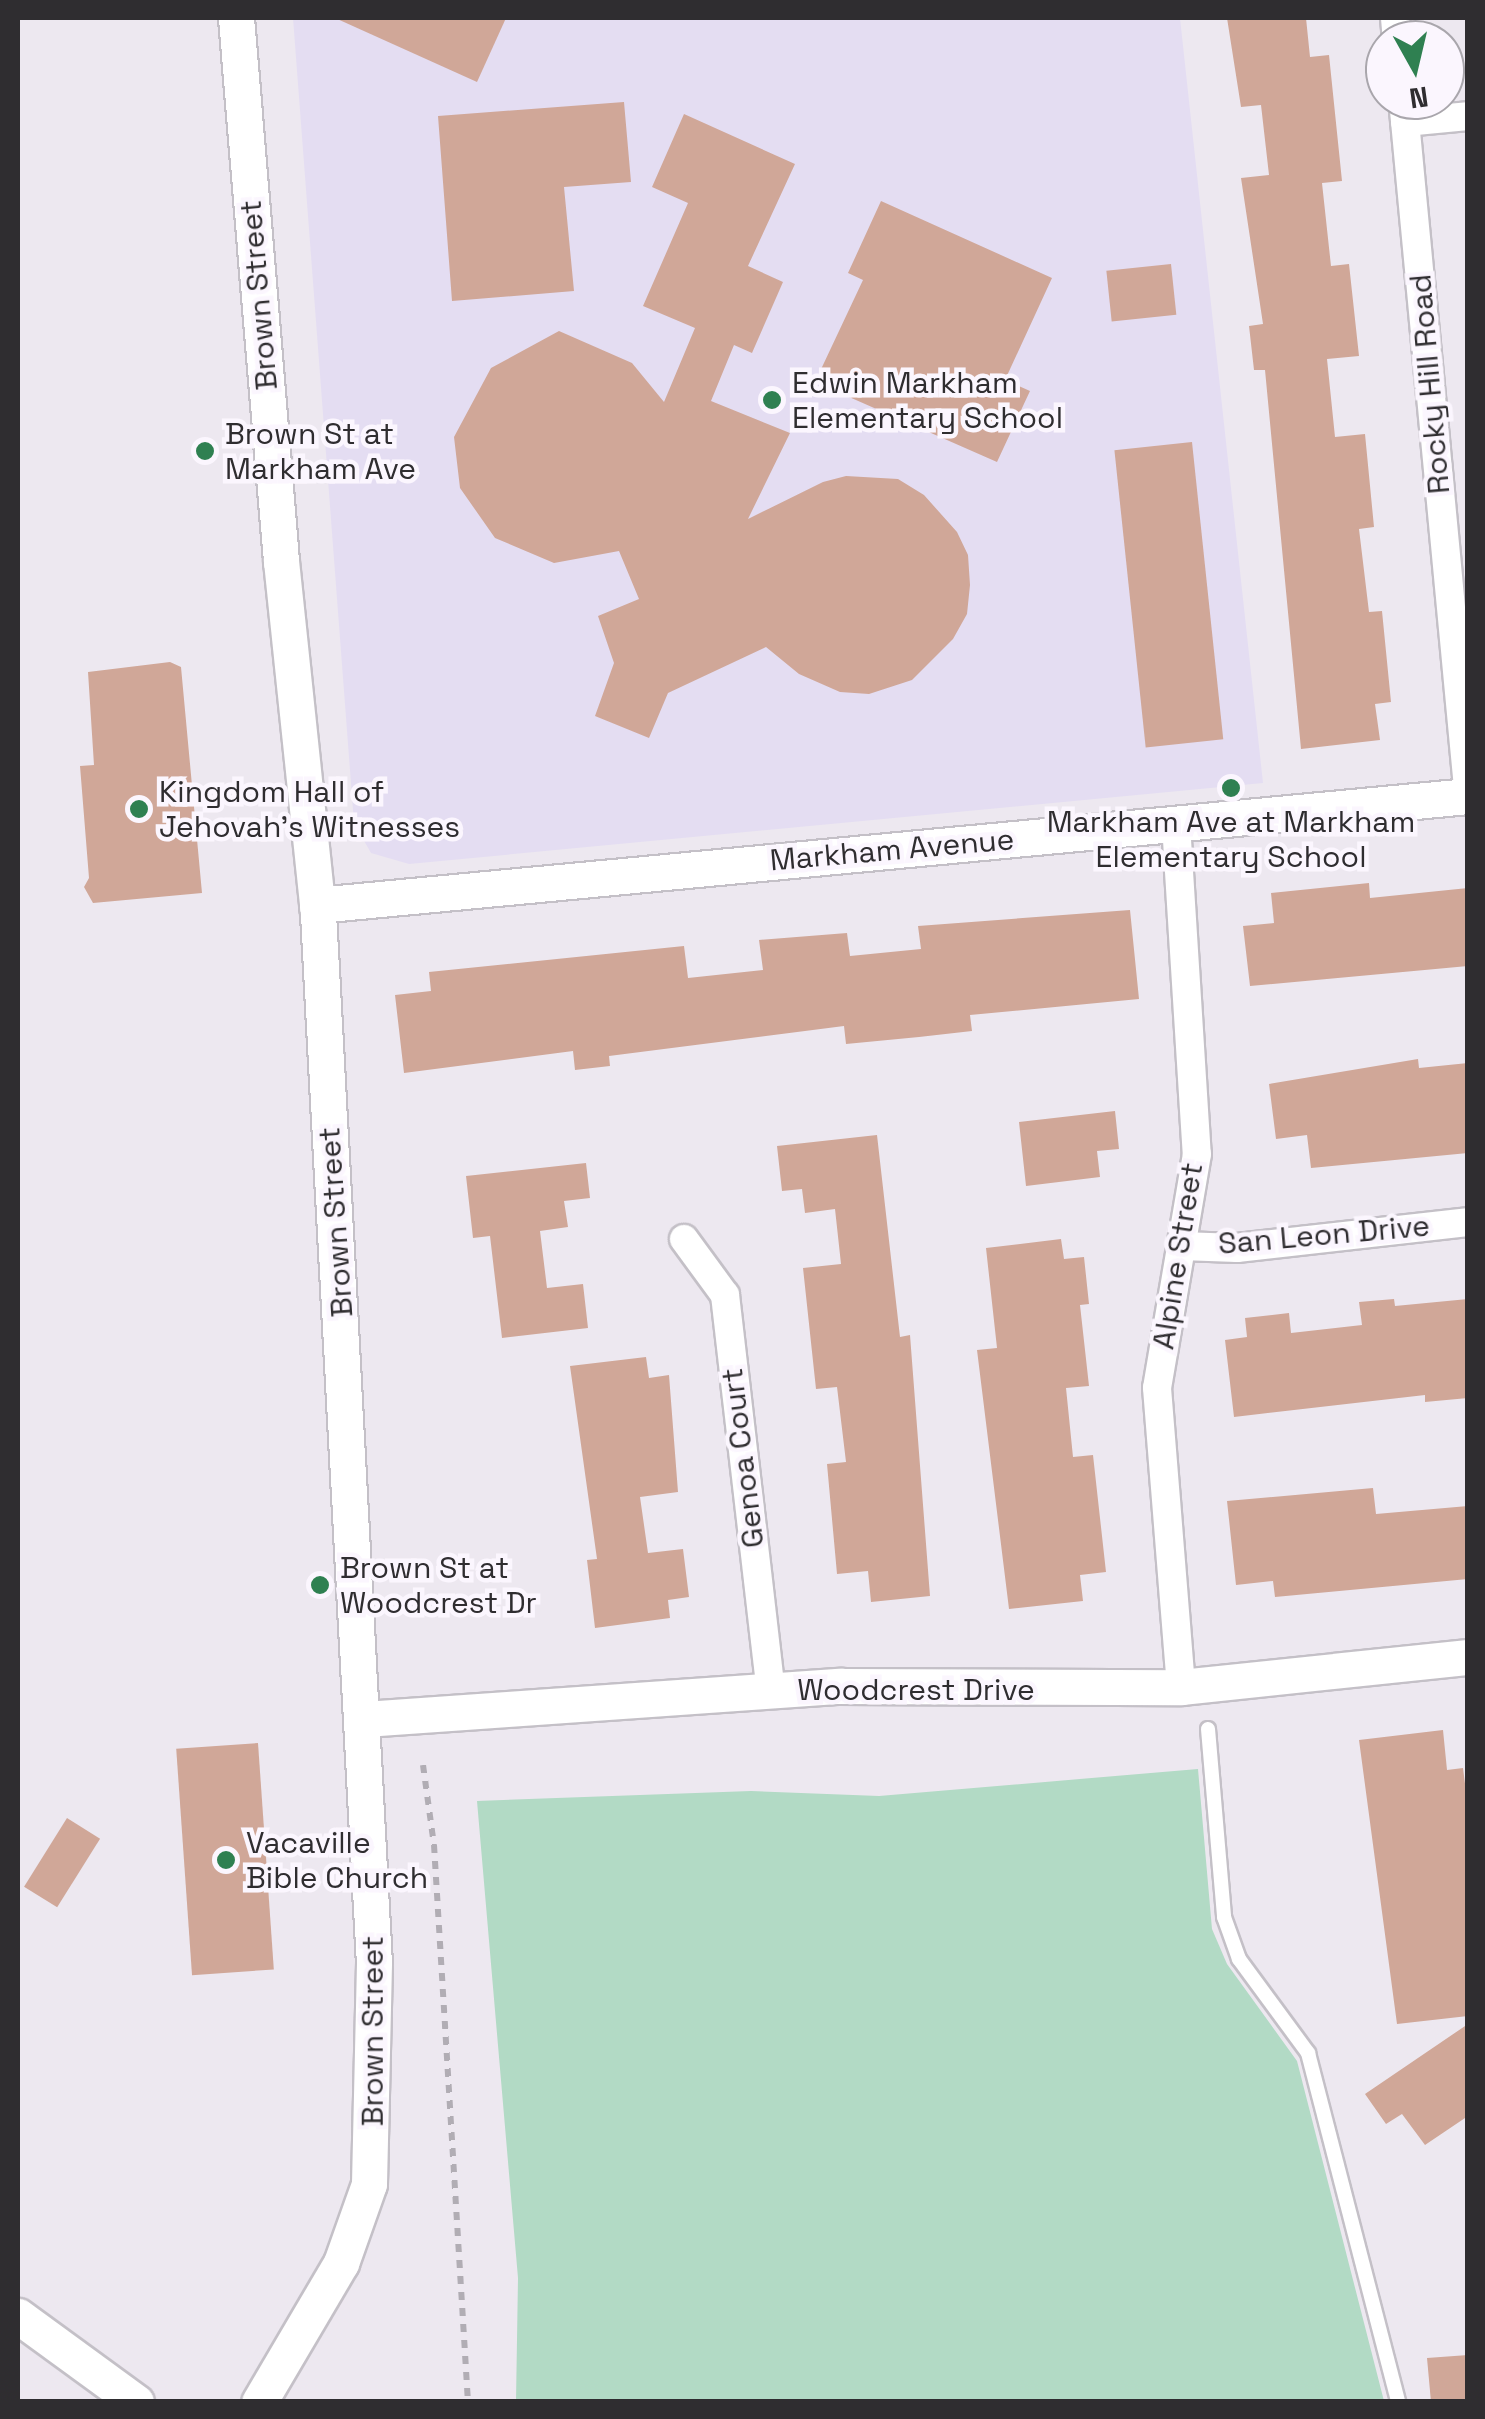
<!DOCTYPE html>
<style>
body{margin:0}
#map{position:relative;width:1485px;height:2419px;overflow:hidden;background:#ede8f0;font-family:"Space Grotesk",sans-serif}
div>[style]{position:absolute}
.education>*{inset:0;background:#e4ddf2}
.green>*{inset:0;background:#b2dac5}
.building>*{inset:0;background:#d0a798;transform-origin:0 0}
.path>*{height:6px;margin-top:-3px;transform-origin:0;background:repeating-linear-gradient(90deg,#b1adb4 0 8px,transparent 0 16px)}
.roads{filter:drop-shadow(2px 0 #c4c0c7) drop-shadow(-2px 0 #c4c0c7) drop-shadow(0 2px #c4c0c7) drop-shadow(0 -2px #c4c0c7)}
.service>*{height:14px;margin:-7px;padding:0 7px;transform-origin:7px;border-radius:7px;background:#fff}
.minor>*{height:28px;margin:-14px;padding:0 14px;transform-origin:14px;border-radius:14px;background:#fff}
.tertiary>*{height:35px;margin:-17.5px;padding:0 17.5px;transform-origin:17.5px;border-radius:17.5px;background:#fff}
.dots>*{width:28px;height:28px;translate:-50% -50%;box-sizing:border-box;border:5px solid #fbf6fe;border-radius:50%}
span{translate:-50% -50%;white-space:nowrap;text-align:center;line-height:1.15;-webkit-text-stroke:9px #fbf6fe;paint-order:stroke}
.street-label{font-size:30px;color:#2f2d30}
.poi-label{font-size:30px;color:#2f2d30}
.left{translate:0 -50%;text-align:left}
.frame{position:absolute;inset:0;border:20px solid #2f2d30;pointer-events:none}
.north{position:absolute;left:1365px;top:20px;width:100px;height:100px;box-sizing:border-box;background:#fbf6fe;border:2px solid #a9a6ac;border-radius:50%;rotate:172deg;font-size:28px;font-weight:700;line-height:40px;text-align:center;color:#2f2d30}
.north::after{content:'';display:block;margin:auto;width:35px;height:45px;background:#2f8051;clip-path:polygon(50% 0,100% 100%,50% 72%,0 100%)}
</style>
<div id="map">
<div class="education">
<div style="clip-path:polygon(293px 18px,1180px 18px,1263px 783px,409px 864px,371px 853px,354px 823px)"></div>
</div>
<div class="green">
<div style="clip-path:polygon(1198px 1769px,1212px 1929px,1227px 1964px,1297px 2061px,1384px 2401px,516px 2401px,518px 2278px,477px 1801px,751px 1791px,879px 1796px)"></div>
</div>
<div class="building">
<div style="clip-path:polygon(335px 18px,506px 18px,477px 82px)"></div>
<div style="clip-path:polygon(1227px 18px,1306px 18px,1310px 57px,1329px 55px,1342px 181px,1322px 183px,1331px 266px,1349px 264px,1359px 356px,1327px 359px,1335px 437px,1365px 434px,1374px 527px,1359px 529px,1369px 612px,1382px 611px,1391px 702px,1375px 704px,1380px 740px,1301px 749px,1265px 370px,1254px 370px,1249px 326px,1263px 324px,1241px 178px,1269px 175px,1261px 105px,1241px 107px)"></div>
<div style="clip-path:polygon(624px 102px,631px 182px,564px 187px,574px 291px,452px 301px,438px 116px)"></div>
<div style="clip-path:polygon(684px 114px,795px 164px,748px 266px,783px 282px,752px 353px,734px 345px,711px 401px,790px 433px,748px 519px,823px 482px,846px 476px,898px 479px,924px 495px,957px 532px,968px 555px,970px 585px,967px 614px,953px 639px,912px 680px,869px 694px,840px 692px,799px 674px,766px 647px,668px 693px,649px 738px,595px 716px,614px 663px,598px 616px,639px 599px,619px 551px,554px 563px,495px 538px,460px 488px,454px 437px,491px 368px,559px 331px,632px 363px,664px 402px,695px 328px,643px 306px,688px 203px,652px 187px)"></div>
<div style="clip-path:polygon(881px 201px,1052px 278px,1005px 380px,1030px 391px,997px 462px,815px 382px,863px 280px,848px 273px)"></div>
<div style="left:1171px;top:264px;width:51px;height:65px;rotate:84deg"></div>
<div style="left:1192px;top:442px;width:299px;height:78px;rotate:84deg"></div>
<div style="clip-path:polygon(170px 662px,181px 667px,202px 893px,93px 903px,84px 887px,89px 878px,80px 766px,94px 765px,88px 672px)"></div>
<div style="clip-path:polygon(1369px 883px,1370px 898px,1468px 888px,1468px 966px,1250px 986px,1243px 926px,1274px 923px,1271px 893px)"></div>
<div style="clip-path:polygon(1130px 910px,1139px 999px,970px 1015px,972px 1031px,919px 1037px,846px 1044px,844px 1026px,609px 1056px,610px 1066px,575px 1070px,573px 1051px,404px 1073px,395px 995px,431px 991px,429px 972px,684px 946px,688px 978px,763px 970px,759px 940px,847px 933px,850px 956px,921px 949px,918px 926px)"></div>
<div style="clip-path:polygon(1418px 1059px,1419px 1068px,1468px 1063px,1468px 1153px,1311px 1168px,1307px 1135px,1276px 1139px,1269px 1084px)"></div>
<div style="clip-path:polygon(1115px 1111px,1119px 1149px,1097px 1151px,1100px 1177px,1026px 1186px,1019px 1122px)"></div>
<div style="clip-path:polygon(877px 1135px,900px 1337px,910px 1335px,930px 1596px,871px 1602px,868px 1571px,837px 1574px,827px 1464px,846px 1462px,837px 1387px,816px 1389px,803px 1268px,841px 1264px,835px 1209px,805px 1213px,802px 1189px,782px 1191px,777px 1146px)"></div>
<div style="clip-path:polygon(586px 1163px,590px 1198px,564px 1201px,568px 1227px,540px 1231px,547px 1288px,583px 1284px,588px 1328px,502px 1338px,490px 1236px,473px 1238px,466px 1176px)"></div>
<div style="clip-path:polygon(1061px 1239px,1064px 1259px,1084px 1257px,1089px 1304px,1080px 1305px,1089px 1386px,1066px 1388px,1073px 1457px,1093px 1455px,1106px 1572px,1080px 1575px,1083px 1601px,1009px 1609px,977px 1350px,997px 1348px,986px 1248px)"></div>
<div style="clip-path:polygon(1394px 1299px,1395px 1306px,1468px 1299px,1468px 1398px,1425px 1402px,1425px 1395px,1234px 1417px,1225px 1340px,1247px 1337px,1245px 1318px,1289px 1313px,1291px 1333px,1362px 1325px,1359px 1302px)"></div>
<div style="clip-path:polygon(646px 1357px,649px 1378px,669px 1375px,678px 1492px,640px 1497px,648px 1553px,683px 1549px,689px 1597px,668px 1600px,670px 1618px,595px 1628px,587px 1560px,597px 1559px,570px 1366px)"></div>
<div style="clip-path:polygon(1373px 1488px,1376px 1514px,1468px 1506px,1468px 1579px,1275px 1597px,1273px 1581px,1236px 1585px,1227px 1501px)"></div>
<div style="clip-path:polygon(1443px 1730px,1447px 1770px,1463px 1768px,1468px 1807px,1468px 2016px,1397px 2024px,1359px 1740px)"></div>
<div style="left:258px;top:1743px;width:227px;height:82px;rotate:86deg"></div>
<div style="left:67px;top:1818px;width:39px;height:81px;rotate:32deg"></div>
<div style="clip-path:polygon(1468px 2024px,1468px 2116px,1425px 2145px,1402px 2114px,1386px 2124px,1365px 2094px)"></div>
<div style="clip-path:polygon(1468px 2355px,1468px 2402px,1431px 2402px,1427px 2358px)"></div>
</div>
<div class="path">
<div style="left:423px;top:1765px;width:81px;rotate:82.2deg"></div>
<div style="left:434px;top:1845px;width:558px;rotate:86.51deg"></div>
</div>
<div class="roads">
<div class="service">
<div style="left:1208px;top:1729px;width:189px;rotate:85.1deg"></div>
<div style="left:1224px;top:1917px;width:45px;rotate:70.3deg"></div>
<div style="left:1239px;top:1959px;width:117px;rotate:53.7deg"></div>
<div style="left:1308px;top:2053px;width:360px;rotate:75.5deg"></div>
</div>
<div class="minor">
<div style="left:1395px;top:18px;width:22px;rotate:85deg"></div>
<div style="left:1403px;top:100px;width:691px;rotate:84.6deg"></div>
<div style="left:1405px;top:122px;width:63px;rotate:-5.4deg"></div>
<div style="left:1176px;top:824px;width:331px;rotate:86.4deg"></div>
<div style="left:1197px;top:1154px;width:237px;rotate:99.7deg"></div>
<div style="left:1157px;top:1388px;width:300px;rotate:85.4deg"></div>
<div style="left:684px;top:1239px;width:69px;rotate:53.8deg"></div>
<div style="left:725px;top:1295px;width:398px;rotate:83.4deg"></div>
<div style="left:1181px;top:1246px;width:56px;rotate:2deg"></div>
<div style="left:1237px;top:1248px;width:232px;rotate:-6.4deg"></div>
</div>
<div class="tertiary">
<div style="left:236px;top:18px;width:545px;rotate:85.26deg"></div>
<div style="left:281px;top:561px;width:354px;rotate:84deg"></div>
<div style="left:318px;top:913px;width:1051px;rotate:86.95deg"></div>
<div style="left:374px;top:1963px;width:221px;rotate:91.3deg"></div>
<div style="left:369px;top:2184px;width:84px;rotate:109.5deg"></div>
<div style="left:341px;top:2263px;width:161px;rotate:120.5deg"></div>
<div style="left:317px;top:905px;width:1156px;rotate:-5.41deg"></div>
<div style="left:364px;top:1719px;width:477px;rotate:-4deg"></div>
<div style="left:840px;top:1686px;width:341px;rotate:0.2deg"></div>
<div style="left:1181px;top:1687px;width:289px;rotate:-6deg"></div>
<div style="left:18px;top:2316px;width:146px;rotate:36.1deg"></div>
</div>
</div>
<div class="dots">
<div style="left:772px;top:400px;background:#2f8051"></div>
<div style="left:205px;top:451px;background:#2f8051"></div>
<div style="left:1231px;top:788px;background:#2f8051"></div>
<div style="left:139px;top:809px;background:#2f8051"></div>
<div style="left:320px;top:1585px;background:#2f8051"></div>
<div style="left:226px;top:1860px;background:#2f8051"></div>
</div>
<div class="street-label">
<span style="left:259px;top:295px;rotate:-95deg">Brown Street</span>
<span style="left:1430px;top:384px;rotate:-95deg">Rocky Hill Road</span>
<span style="left:892px;top:850px;rotate:-5deg">Markham Avenue</span>
<span style="left:336px;top:1222px;rotate:-94deg">Brown Street</span>
<span style="left:1324px;top:1235px;rotate:-5deg">San Leon Drive</span>
<span style="left:1178px;top:1256px;rotate:-81deg">Alpine Street</span>
<span style="left:743px;top:1458px;rotate:-97deg">Genoa Court</span>
<span style="left:916px;top:1690px">Woodcrest Drive</span>
<span style="left:373px;top:2031px;rotate:-90deg">Brown Street</span>
</div>
<div class="poi-label">
<span class="left" style="left:792px;top:400px">Edwin Markham<br>Elementary School</span>
<span class="left" style="left:225px;top:451px">Brown St at<br>Markham Ave</span>
<span class="left" style="left:159px;top:809px">Kingdom Hall of<br>Jehovah's Witnesses</span>
<span style="left:1231px;top:839px">Markham Ave at Markham<br>Elementary School</span>
<span class="left" style="left:340px;top:1585px">Brown St at<br>Woodcrest Dr</span>
<span class="left" style="left:246px;top:1860px">Vacaville<br>Bible Church</span>
</div>
<div class="frame"></div>
<div class="north">N</div>
</div>
